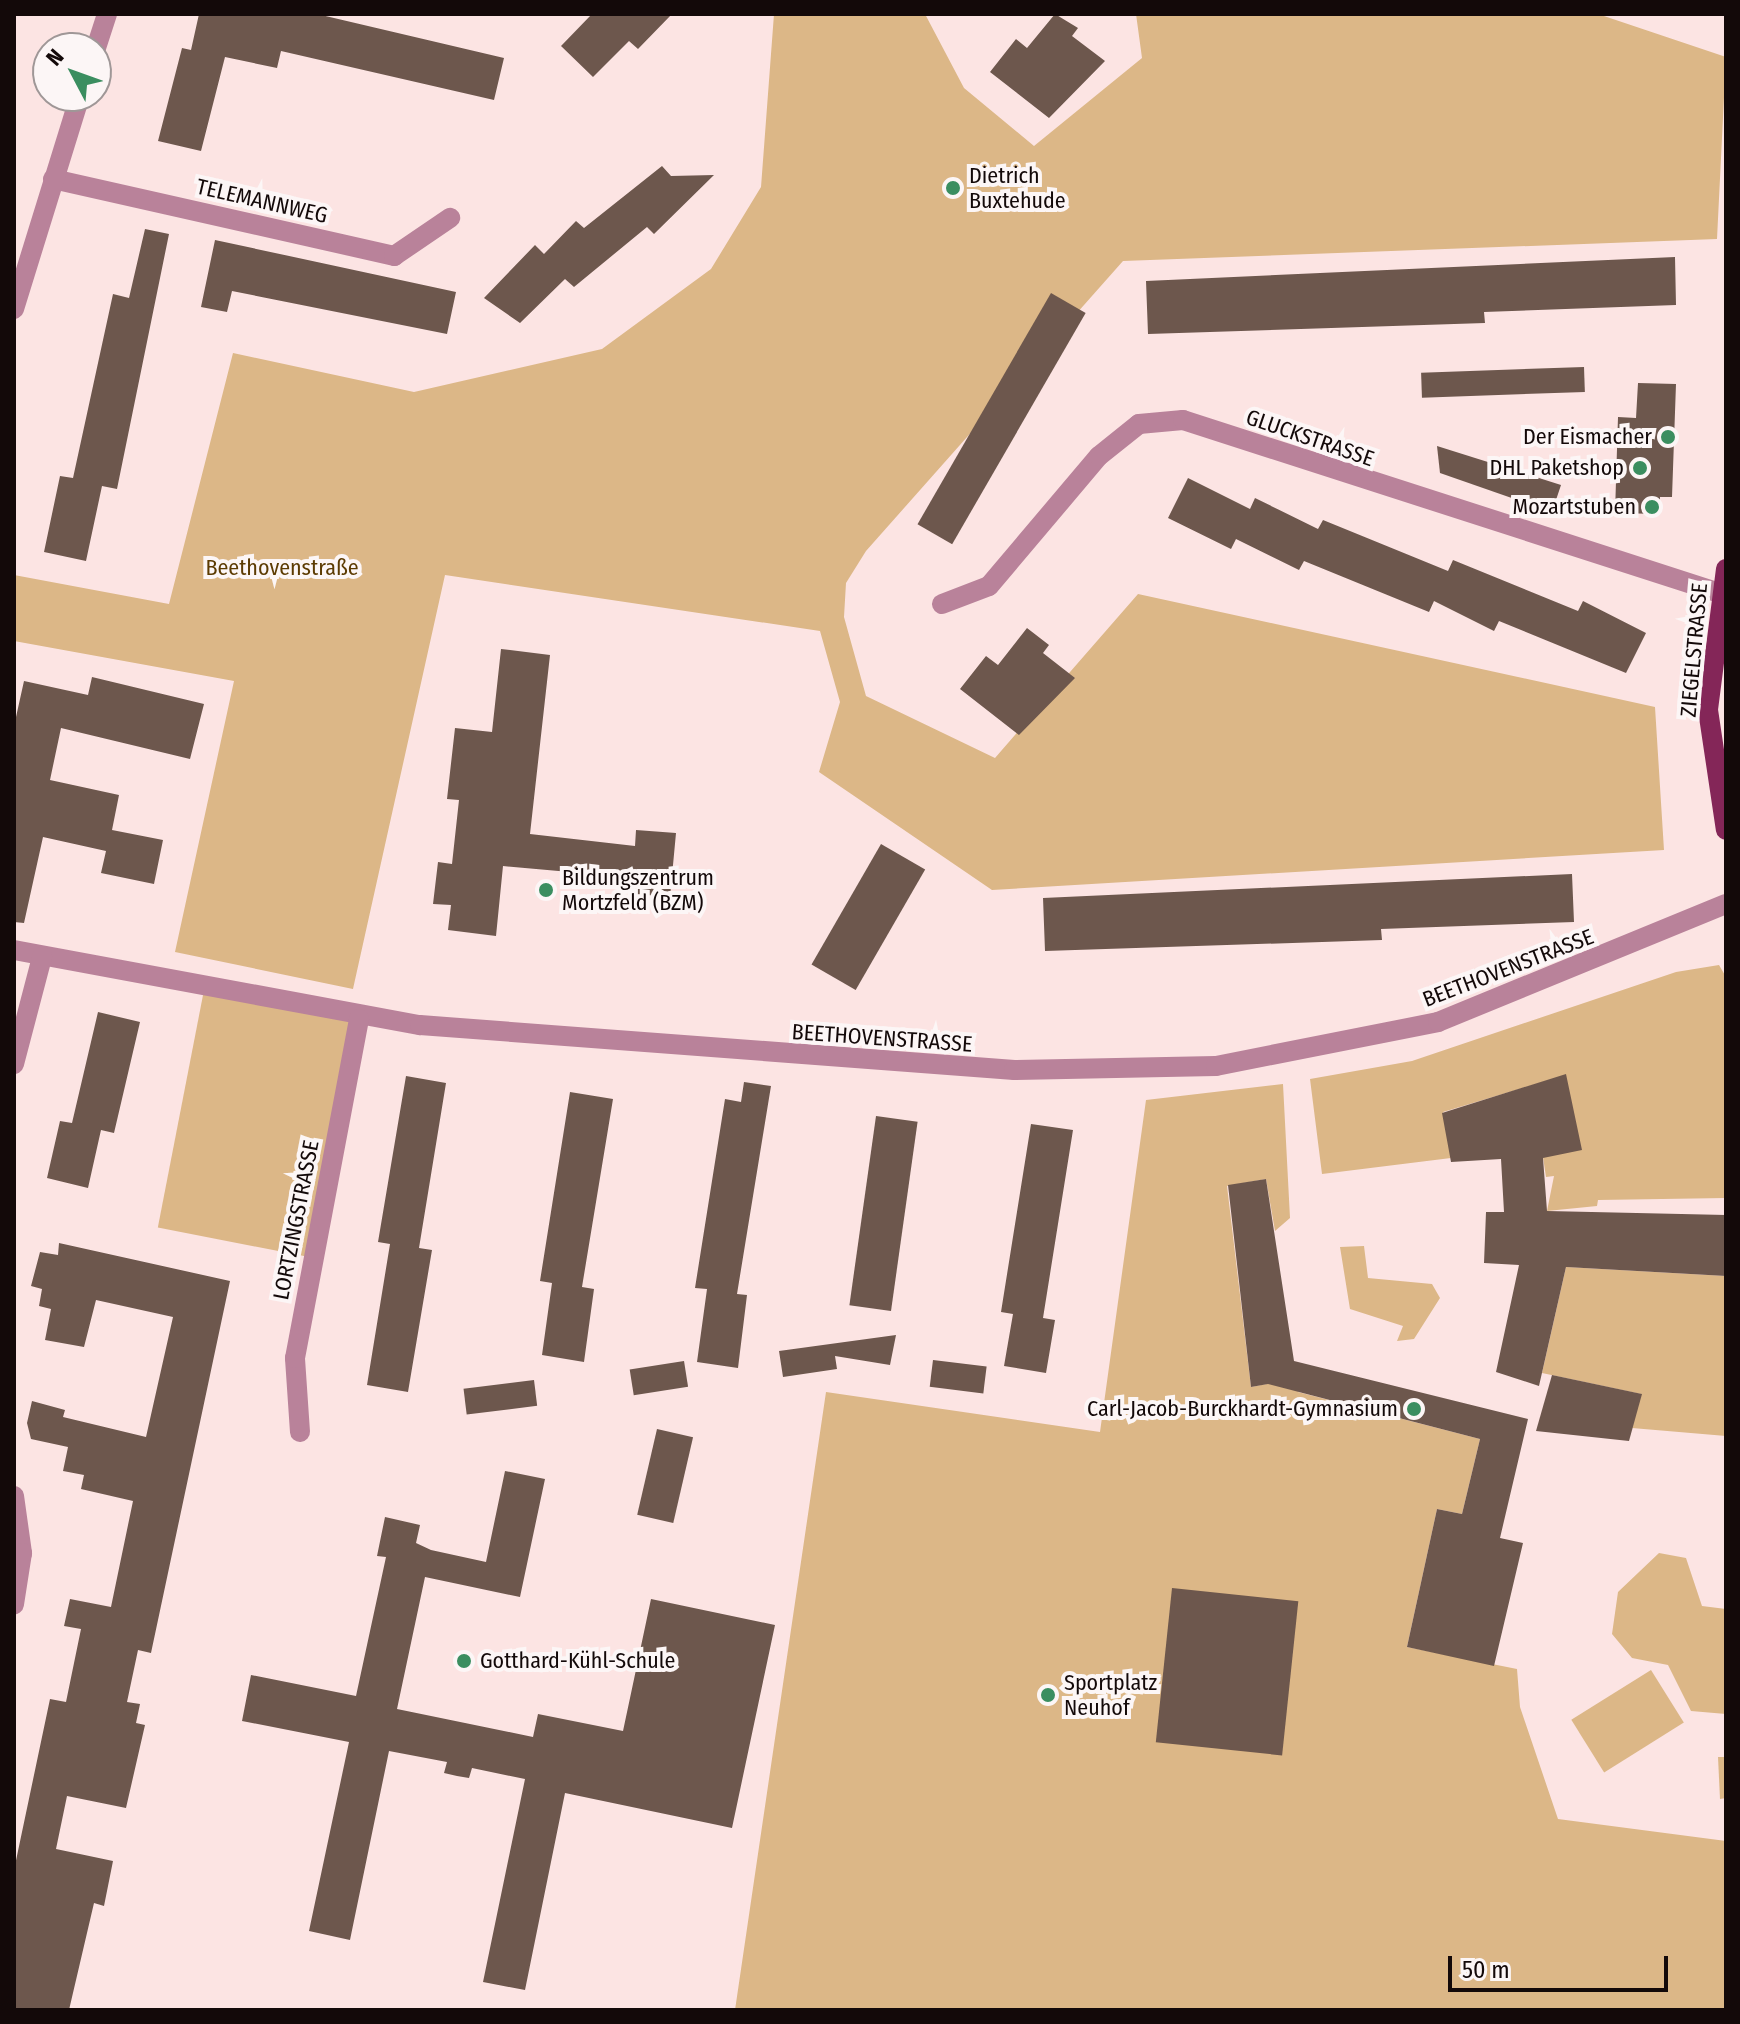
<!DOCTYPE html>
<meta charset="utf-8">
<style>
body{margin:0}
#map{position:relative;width:1740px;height:2024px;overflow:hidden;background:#fce4e3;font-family:"Fira Sans Condensed",sans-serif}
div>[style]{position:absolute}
.green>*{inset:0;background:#dcb787;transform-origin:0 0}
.building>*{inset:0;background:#6d574d;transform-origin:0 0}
.minor>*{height:20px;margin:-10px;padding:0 10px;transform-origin:10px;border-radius:10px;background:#b9829a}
.major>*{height:20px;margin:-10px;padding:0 10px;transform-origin:10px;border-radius:10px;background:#842658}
.dots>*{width:22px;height:22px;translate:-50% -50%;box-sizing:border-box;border:4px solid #fcf6f6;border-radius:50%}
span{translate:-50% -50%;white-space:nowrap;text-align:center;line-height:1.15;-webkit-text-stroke:8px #fcf6f6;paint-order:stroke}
.poi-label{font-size:22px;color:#130909}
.left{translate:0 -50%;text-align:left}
.right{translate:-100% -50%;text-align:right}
.street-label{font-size:22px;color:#130909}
.park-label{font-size:22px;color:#5c3b02}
.frame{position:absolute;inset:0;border:16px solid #130909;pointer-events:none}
.north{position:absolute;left:32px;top:32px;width:80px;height:80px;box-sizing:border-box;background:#fcf6f6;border:2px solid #9f9797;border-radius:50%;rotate:311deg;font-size:22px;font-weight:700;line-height:32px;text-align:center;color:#130909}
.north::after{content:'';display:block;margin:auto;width:28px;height:36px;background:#3b8e60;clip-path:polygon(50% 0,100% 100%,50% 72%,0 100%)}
.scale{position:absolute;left:1448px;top:1956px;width:220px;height:36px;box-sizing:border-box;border:4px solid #130909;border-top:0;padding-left:10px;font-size:24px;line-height:28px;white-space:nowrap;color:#130909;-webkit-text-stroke:6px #fcf6f6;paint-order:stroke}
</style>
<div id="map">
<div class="green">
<div style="clip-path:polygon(774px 14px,925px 14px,964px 88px,1034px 146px,1142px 58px,1136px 14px,1598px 14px,1726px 57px,1717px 239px,1123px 261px,866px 551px,846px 583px,844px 617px,866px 696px,995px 758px,1138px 594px,1655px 707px,1664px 850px,992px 890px,819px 772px,840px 702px,820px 631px,445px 575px,353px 989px,175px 952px,234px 681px,14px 641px,14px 575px,169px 604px,233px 353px,414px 392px,602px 349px,711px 269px,761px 187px)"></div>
<div style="clip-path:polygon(1719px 965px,1726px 977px,1726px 1198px,1598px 1200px,1597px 1206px,1547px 1211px,1554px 1176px,1546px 1177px,1543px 1157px,1566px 1075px,1443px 1112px,1451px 1158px,1322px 1174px,1310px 1079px,1412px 1061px,1676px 972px)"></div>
<div style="left:204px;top:990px;width:158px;height:242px;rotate:11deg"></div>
<div style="clip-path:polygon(1283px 1084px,1290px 1218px,1275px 1231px,1266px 1179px,1227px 1186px,1251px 1387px,1297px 1378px,1298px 1392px,1480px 1439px,1462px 1514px,1437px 1509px,1407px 1647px,1517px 1669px,1520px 1707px,1558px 1819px,1726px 1841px,1726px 2010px,735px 2010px,826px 1392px,1100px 1432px,1146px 1100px)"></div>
<div style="clip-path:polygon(1364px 1246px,1368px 1278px,1432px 1284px,1440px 1298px,1414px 1339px,1397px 1341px,1403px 1326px,1350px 1309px,1340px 1247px)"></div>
<div style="clip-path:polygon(1566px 1267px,1726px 1276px,1726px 1436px,1632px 1428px,1641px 1394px,1542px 1373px)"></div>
<div style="clip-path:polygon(1659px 1553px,1686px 1558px,1702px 1606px,1726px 1609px,1726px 1714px,1691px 1711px,1668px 1665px,1632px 1658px,1612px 1634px,1618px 1592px)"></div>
<div style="left:1651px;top:1670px;width:62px;height:94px;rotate:58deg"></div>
<div style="clip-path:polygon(1718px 1757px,1726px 1757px,1726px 1798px,1720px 1799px)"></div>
</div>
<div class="building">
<div style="clip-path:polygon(199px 14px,317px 14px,504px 58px,494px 100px,281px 51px,277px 68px,225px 57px,201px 151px,158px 141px,182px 48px,191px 50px)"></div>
<div style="clip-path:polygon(592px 14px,672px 14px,638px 49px,629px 41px,593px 77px,561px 46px)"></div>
<div style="clip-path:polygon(1055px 14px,1078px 28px,1072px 36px,1105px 61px,1049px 118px,990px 72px,1016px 39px,1027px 48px)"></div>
<div style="clip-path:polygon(662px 166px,671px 176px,714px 175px,654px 234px,647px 227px,574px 287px,565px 279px,520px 323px,484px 298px,535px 245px,544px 254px,576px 221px,584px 228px)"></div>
<div style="clip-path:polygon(145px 229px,169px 234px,117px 489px,102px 486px,86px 561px,44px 552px,60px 476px,73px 478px,113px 294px,129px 298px)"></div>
<div style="clip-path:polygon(215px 240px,456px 292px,447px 334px,232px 291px,227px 312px,201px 307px)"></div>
<div style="clip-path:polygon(1675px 257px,1676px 305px,1484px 312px,1485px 323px,1148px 334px,1146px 281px)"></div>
<div style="left:1051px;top:293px;width:40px;height:267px;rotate:30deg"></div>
<div style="left:1584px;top:367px;width:25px;height:163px;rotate:88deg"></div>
<div style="clip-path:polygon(1638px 383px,1676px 384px,1672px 497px,1660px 497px,1660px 514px,1615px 513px,1618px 417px,1636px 418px)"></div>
<div style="clip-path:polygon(1437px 446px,1561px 485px,1552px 512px,1440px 473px)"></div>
<div style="clip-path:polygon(1188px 478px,1250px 509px,1255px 498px,1318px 529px,1323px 520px,1448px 571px,1453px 560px,1578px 611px,1583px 601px,1646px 633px,1626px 673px,1499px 621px,1494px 631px,1434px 601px,1429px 612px,1304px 561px,1299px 570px,1236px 539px,1231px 549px,1168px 518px)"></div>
<div style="clip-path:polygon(1027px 628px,1049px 645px,1043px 653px,1075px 678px,1019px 735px,960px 689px,986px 656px,998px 665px)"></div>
<div style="clip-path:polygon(501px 649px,550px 655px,530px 834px,635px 846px,636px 830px,676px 833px,670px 897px,635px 894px,637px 878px,503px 866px,496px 936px,448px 930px,451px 905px,433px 904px,438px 862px,452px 864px,459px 800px,447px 799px,455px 728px,492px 732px)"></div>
<div style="clip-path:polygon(92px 677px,204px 704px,190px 759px,61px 728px,50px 780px,119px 795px,112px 830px,163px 840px,154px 884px,101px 873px,106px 851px,43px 837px,24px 923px,14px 922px,14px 726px,24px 681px,88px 695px)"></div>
<div style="left:881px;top:844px;width:51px;height:139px;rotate:30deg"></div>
<div style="clip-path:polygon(1572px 874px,1574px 922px,1381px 929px,1382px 940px,1045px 951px,1043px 898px)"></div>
<div style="clip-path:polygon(98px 1012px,140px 1022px,114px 1133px,101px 1130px,88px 1188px,47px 1178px,60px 1121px,72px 1123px)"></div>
<div style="clip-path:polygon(1566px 1074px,1582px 1150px,1543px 1158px,1547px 1211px,1726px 1215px,1726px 1276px,1566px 1267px,1539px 1386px,1496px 1372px,1519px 1265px,1484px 1263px,1486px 1212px,1504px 1212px,1501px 1159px,1451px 1162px,1442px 1113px)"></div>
<div style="clip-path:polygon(406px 1076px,446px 1083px,419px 1248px,432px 1250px,408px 1392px,367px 1385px,390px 1244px,378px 1242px)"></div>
<div style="clip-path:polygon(744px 1082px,771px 1086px,737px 1294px,747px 1295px,738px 1368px,697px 1362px,707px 1289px,695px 1288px,725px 1099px,741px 1102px)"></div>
<div style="clip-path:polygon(570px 1092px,613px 1099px,582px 1287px,594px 1289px,584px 1362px,542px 1355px,552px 1283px,540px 1281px)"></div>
<div style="left:876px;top:1116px;width:42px;height:191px;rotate:8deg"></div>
<div style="clip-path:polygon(1031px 1124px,1073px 1130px,1043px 1318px,1055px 1320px,1046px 1373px,1004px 1366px,1013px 1314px,1001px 1312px)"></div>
<div style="clip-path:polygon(1266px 1179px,1294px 1361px,1528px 1419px,1500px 1538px,1523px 1543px,1494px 1666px,1407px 1647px,1437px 1509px,1462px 1514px,1480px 1439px,1268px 1384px,1251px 1387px,1228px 1185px)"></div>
<div style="clip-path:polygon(59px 1243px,230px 1281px,151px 1653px,138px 1650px,127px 1702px,140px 1704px,136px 1723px,145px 1725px,126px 1808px,67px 1796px,56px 1849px,113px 1861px,104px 1906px,94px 1903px,69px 2010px,14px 2010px,14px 1870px,50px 1699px,66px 1702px,81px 1629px,64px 1626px,70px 1599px,111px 1607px,133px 1501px,81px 1489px,84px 1475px,63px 1471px,68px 1447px,31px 1439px,27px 1423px,32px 1401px,65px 1410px,63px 1417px,146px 1437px,173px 1317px,96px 1300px,84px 1347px,45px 1340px,51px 1309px,39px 1306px,42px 1289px,31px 1286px,40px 1252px,58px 1255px)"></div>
<div style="clip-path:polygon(896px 1335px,890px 1365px,835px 1356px,837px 1369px,783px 1377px,779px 1351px)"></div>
<div style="left:933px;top:1360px;width:54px;height:27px;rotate:7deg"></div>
<div style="left:684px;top:1361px;width:26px;height:55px;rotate:81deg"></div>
<div style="clip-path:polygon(1552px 1375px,1642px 1394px,1629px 1441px,1536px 1431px)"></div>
<div style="left:534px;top:1380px;width:26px;height:71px;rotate:83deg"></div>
<div style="left:657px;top:1429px;width:37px;height:88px;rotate:13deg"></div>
<div style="clip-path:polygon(505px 1471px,545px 1479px,520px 1597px,425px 1577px,397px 1709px,533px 1737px,538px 1714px,623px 1731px,651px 1599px,775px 1625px,732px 1828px,565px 1793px,525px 1990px,483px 1982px,525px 1779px,472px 1768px,469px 1778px,457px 1776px,444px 1773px,447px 1762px,389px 1751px,350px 1940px,309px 1931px,349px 1742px,242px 1721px,251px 1675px,356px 1696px,386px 1557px,377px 1556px,385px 1517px,420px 1525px,416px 1543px,431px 1550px,486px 1562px)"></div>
<div style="left:1172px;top:1588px;width:127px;height:155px;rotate:6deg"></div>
</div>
<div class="minor">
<div style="left:96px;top:48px;width:36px;rotate:-72deg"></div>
<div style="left:53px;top:179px;width:350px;rotate:12.7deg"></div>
<div style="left:394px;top:256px;width:68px;rotate:-34.2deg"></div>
<div style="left:14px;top:309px;width:223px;rotate:-72.8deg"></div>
<div style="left:942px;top:604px;width:50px;rotate:-21deg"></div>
<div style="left:989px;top:586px;width:170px;rotate:-49.8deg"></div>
<div style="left:1099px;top:456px;width:51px;rotate:-38.7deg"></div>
<div style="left:1139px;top:424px;width:44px;rotate:-5.2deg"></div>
<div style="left:1183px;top:420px;width:567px;rotate:17.86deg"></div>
<div style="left:14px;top:950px;width:413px;rotate:10.5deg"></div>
<div style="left:420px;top:1025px;width:596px;rotate:4.33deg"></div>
<div style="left:1014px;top:1070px;width:202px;rotate:-1.1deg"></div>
<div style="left:1216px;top:1066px;width:226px;rotate:-11.2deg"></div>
<div style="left:1438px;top:1022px;width:311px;rotate:-22.3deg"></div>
<div style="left:14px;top:1064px;width:111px;rotate:-75.3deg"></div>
<div style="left:300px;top:1432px;width:74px;rotate:-93.9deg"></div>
<div style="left:295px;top:1358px;width:345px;rotate:-79.3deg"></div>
<div style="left:14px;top:1496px;width:58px;rotate:82deg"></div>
<div style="left:22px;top:1553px;width:52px;rotate:98.9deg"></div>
</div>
<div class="major">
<div style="left:1726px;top:569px;width:142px;rotate:97.3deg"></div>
<div style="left:1708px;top:710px;width:121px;rotate:81.5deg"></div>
</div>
<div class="dots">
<div style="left:953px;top:188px;background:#3b8e60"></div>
<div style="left:1668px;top:437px;background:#3b8e60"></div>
<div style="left:1640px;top:468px;background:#3b8e60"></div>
<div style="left:1652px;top:507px;background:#3b8e60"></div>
<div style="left:546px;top:890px;background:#3b8e60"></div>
<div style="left:1414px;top:1409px;background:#3b8e60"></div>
<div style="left:464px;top:1661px;background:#3b8e60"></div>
<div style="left:1048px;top:1695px;background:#3b8e60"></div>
</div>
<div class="poi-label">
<span class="left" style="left:969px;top:188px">Dietrich<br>Buxtehude</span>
<span class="right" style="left:1652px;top:437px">Der Eismacher</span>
<span class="right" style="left:1624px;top:468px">DHL Paketshop</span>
<span class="right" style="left:1636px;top:507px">Mozartstuben</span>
<span class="left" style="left:562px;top:890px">Bildungszentrum<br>Mortzfeld (BZM)</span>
<span class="right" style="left:1398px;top:1409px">Carl-Jacob-Burckhardt-Gymnasium</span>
<span class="left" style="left:480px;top:1661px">Gotthard-Kühl-Schule</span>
<span class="left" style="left:1064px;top:1695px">Sportplatz<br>Neuhof</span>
</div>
<div class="street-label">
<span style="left:262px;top:201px;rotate:13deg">TELEMANNWEG</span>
<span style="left:1310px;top:438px;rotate:19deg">GLUCKSTRASSE</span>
<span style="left:1694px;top:650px;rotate:-85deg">ZIEGELSTRASSE</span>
<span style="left:1508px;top:968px;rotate:-21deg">BEETHOVENSTRASSE</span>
<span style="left:882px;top:1038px;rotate:4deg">BEETHOVENSTRASSE</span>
<span style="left:296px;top:1220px;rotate:-79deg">LORTZINGSTRASSE</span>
</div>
<div class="park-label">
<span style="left:282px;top:568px">Beethovenstraße</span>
</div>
<div class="frame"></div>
<div class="north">N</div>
<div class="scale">50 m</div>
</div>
